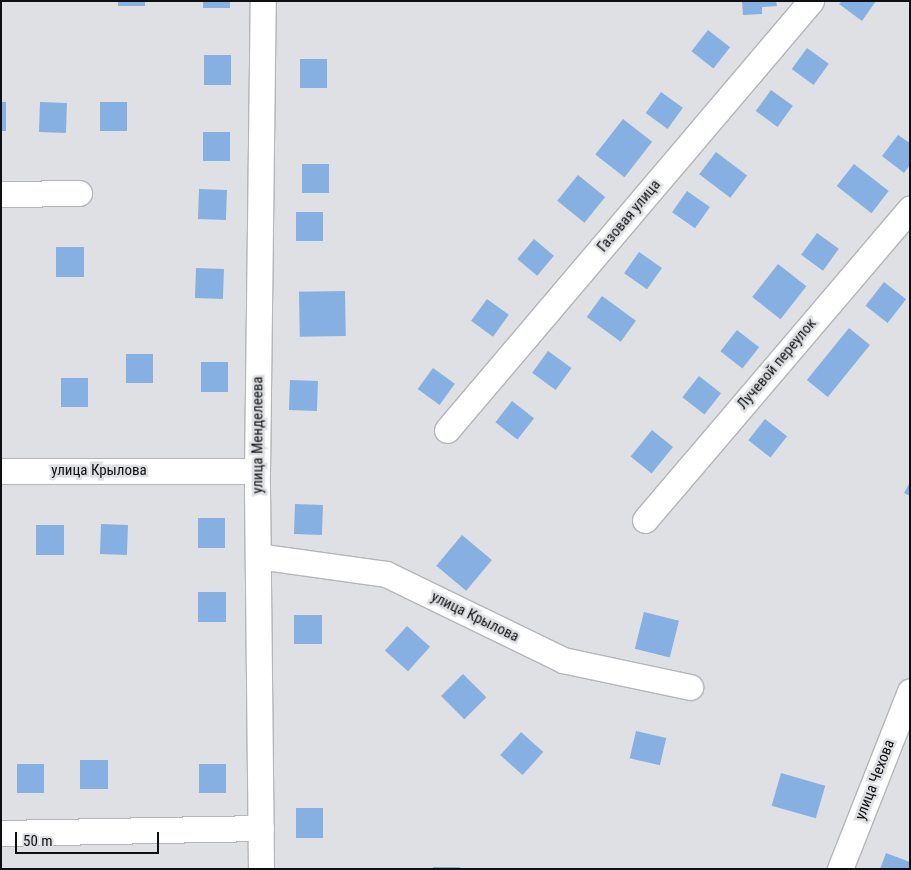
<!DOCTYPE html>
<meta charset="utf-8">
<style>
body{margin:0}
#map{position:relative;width:911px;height:870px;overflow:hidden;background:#dee0e3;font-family:"Roboto Condensed",sans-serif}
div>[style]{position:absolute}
.building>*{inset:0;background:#86b0e1;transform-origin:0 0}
.roads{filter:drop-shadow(1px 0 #b4b6b8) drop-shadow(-1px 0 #b4b6b8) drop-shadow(0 1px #b4b6b8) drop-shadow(0 -1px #b4b6b8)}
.minor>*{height:25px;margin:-12.5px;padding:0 12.5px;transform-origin:12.5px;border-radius:12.5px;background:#fff}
span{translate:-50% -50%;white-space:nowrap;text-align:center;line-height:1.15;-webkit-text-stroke:5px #dee0e3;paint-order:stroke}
.street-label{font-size:15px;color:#0e0f10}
.frame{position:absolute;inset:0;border:2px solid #0e0f10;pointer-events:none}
.scale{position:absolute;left:15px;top:832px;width:144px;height:22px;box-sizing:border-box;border:2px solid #0e0f10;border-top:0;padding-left:6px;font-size:15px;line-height:18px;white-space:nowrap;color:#0e0f10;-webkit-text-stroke:4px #dee0e3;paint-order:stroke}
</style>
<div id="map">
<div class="building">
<div style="left:118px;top:1px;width:27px;height:5px"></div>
<div style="left:203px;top:1px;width:27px;height:7px"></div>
<div style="clip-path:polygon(742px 1px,776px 1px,777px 6px,762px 7px,762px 14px,743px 15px)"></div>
<div style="clip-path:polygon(842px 1px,876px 1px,862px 21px,839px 4px)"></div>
<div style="left:708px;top:30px;width:28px;height:27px;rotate:38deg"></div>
<div style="left:807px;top:48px;width:27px;height:26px;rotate:36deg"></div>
<div style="left:204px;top:55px;width:27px;height:30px"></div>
<div style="left:300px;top:59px;width:27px;height:29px"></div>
<div style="left:771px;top:90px;width:27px;height:26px;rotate:36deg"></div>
<div style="left:661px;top:92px;width:27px;height:26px;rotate:36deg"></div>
<div style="left:1px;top:102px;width:5px;height:29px"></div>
<div style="left:40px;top:102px;width:27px;height:30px;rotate:2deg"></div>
<div style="left:100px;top:102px;width:27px;height:29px"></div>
<div style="left:623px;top:119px;width:37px;height:45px;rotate:38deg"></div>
<div style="left:203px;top:132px;width:27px;height:29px"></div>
<div style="clip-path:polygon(898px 135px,910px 143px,910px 165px,904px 173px,882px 156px)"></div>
<div style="left:716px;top:152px;width:39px;height:28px;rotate:37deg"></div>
<div style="left:302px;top:164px;width:27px;height:29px"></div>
<div style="left:854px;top:164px;width:44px;height:28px;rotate:38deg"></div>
<div style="left:578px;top:175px;width:35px;height:33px;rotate:39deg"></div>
<div style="left:199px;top:189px;width:28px;height:30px;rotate:2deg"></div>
<div style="left:687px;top:191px;width:28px;height:26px;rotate:35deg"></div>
<div style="left:296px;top:212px;width:27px;height:29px"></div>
<div style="left:817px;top:233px;width:27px;height:27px;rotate:36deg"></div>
<div style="left:534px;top:239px;width:26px;height:26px;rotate:40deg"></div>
<div style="left:56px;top:247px;width:28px;height:30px"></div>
<div style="left:639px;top:252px;width:28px;height:26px;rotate:35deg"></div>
<div style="left:778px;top:264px;width:36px;height:42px;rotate:38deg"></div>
<div style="left:196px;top:268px;width:28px;height:30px;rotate:2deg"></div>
<div style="left:884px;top:282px;width:28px;height:30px;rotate:38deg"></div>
<div style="left:345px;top:291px;width:45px;height:46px;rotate:89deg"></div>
<div style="left:602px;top:296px;width:42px;height:26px;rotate:36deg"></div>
<div style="left:487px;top:299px;width:27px;height:27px;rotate:36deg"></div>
<div style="left:849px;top:328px;width:27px;height:67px;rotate:39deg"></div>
<div style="left:737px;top:330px;width:28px;height:27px;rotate:38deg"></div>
<div style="left:548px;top:351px;width:29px;height:27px;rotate:36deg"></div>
<div style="left:126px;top:354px;width:27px;height:29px"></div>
<div style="left:201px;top:362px;width:27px;height:30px"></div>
<div style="left:433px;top:368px;width:27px;height:26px;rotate:36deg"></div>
<div style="left:699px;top:376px;width:28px;height:27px;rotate:38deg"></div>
<div style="left:61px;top:378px;width:27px;height:29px"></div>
<div style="left:290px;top:380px;width:28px;height:30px;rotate:2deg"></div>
<div style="left:512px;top:401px;width:28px;height:27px;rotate:38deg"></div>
<div style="left:765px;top:419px;width:28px;height:27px;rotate:38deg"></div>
<div style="left:652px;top:430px;width:27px;height:34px;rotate:39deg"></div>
<div style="clip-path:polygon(910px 482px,910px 496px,904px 493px)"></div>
<div style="left:295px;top:504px;width:28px;height:30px;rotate:2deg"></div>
<div style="left:198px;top:518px;width:27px;height:30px"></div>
<div style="left:101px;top:524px;width:27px;height:30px;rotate:2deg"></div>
<div style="left:36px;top:525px;width:28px;height:30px"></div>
<div style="left:462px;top:535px;width:39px;height:40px;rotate:40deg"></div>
<div style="left:198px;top:592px;width:28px;height:30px"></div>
<div style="left:644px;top:612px;width:36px;height:38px;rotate:14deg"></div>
<div style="left:294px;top:615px;width:28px;height:29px"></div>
<div style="left:407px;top:626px;width:31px;height:33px;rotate:42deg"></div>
<div style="left:463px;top:674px;width:33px;height:31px;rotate:45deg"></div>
<div style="left:636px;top:731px;width:31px;height:28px;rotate:13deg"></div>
<div style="left:521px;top:732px;width:30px;height:31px;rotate:42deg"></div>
<div style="left:80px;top:760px;width:28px;height:29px"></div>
<div style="left:17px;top:764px;width:27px;height:29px"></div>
<div style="left:199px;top:764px;width:27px;height:29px"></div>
<div style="left:781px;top:773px;width:46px;height:34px;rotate:16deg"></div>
<div style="left:296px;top:808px;width:27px;height:30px"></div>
<div style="clip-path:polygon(886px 853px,910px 862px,910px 869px,880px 869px)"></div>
<div style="left:433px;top:867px;width:27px;height:2px"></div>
</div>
<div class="roads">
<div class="minor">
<div style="left:1px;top:194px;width:78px;rotate:-0.7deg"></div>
<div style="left:447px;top:430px;width:563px;rotate:-49.69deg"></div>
<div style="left:1px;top:471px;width:256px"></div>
<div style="left:645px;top:520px;width:409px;rotate:-49.6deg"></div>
<div style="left:258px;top:556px;width:129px;rotate:8deg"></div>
<div style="left:386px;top:574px;width:197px;rotate:25.9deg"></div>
<div style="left:563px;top:660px;width:130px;rotate:12deg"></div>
<div style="left:1px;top:833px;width:260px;rotate:-1.1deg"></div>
<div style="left:261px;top:869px;width:398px;rotate:-90.6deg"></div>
<div style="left:257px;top:471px;width:470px;rotate:-89.3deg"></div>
<div style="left:840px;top:869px;width:191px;rotate:-68.5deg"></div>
</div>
</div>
<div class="street-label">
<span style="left:629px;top:216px;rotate:-50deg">Газовая улица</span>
<span style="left:777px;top:364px;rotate:-50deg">Лучевой переулок</span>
<span style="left:258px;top:435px;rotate:-90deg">улица Менделеева</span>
<span style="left:99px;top:471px">улица Крылова</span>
<span style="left:475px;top:617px;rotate:26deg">улица Крылова</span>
<span style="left:875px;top:780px;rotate:-69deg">улица Чехова</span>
</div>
<div class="frame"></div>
<div class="scale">50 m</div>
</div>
